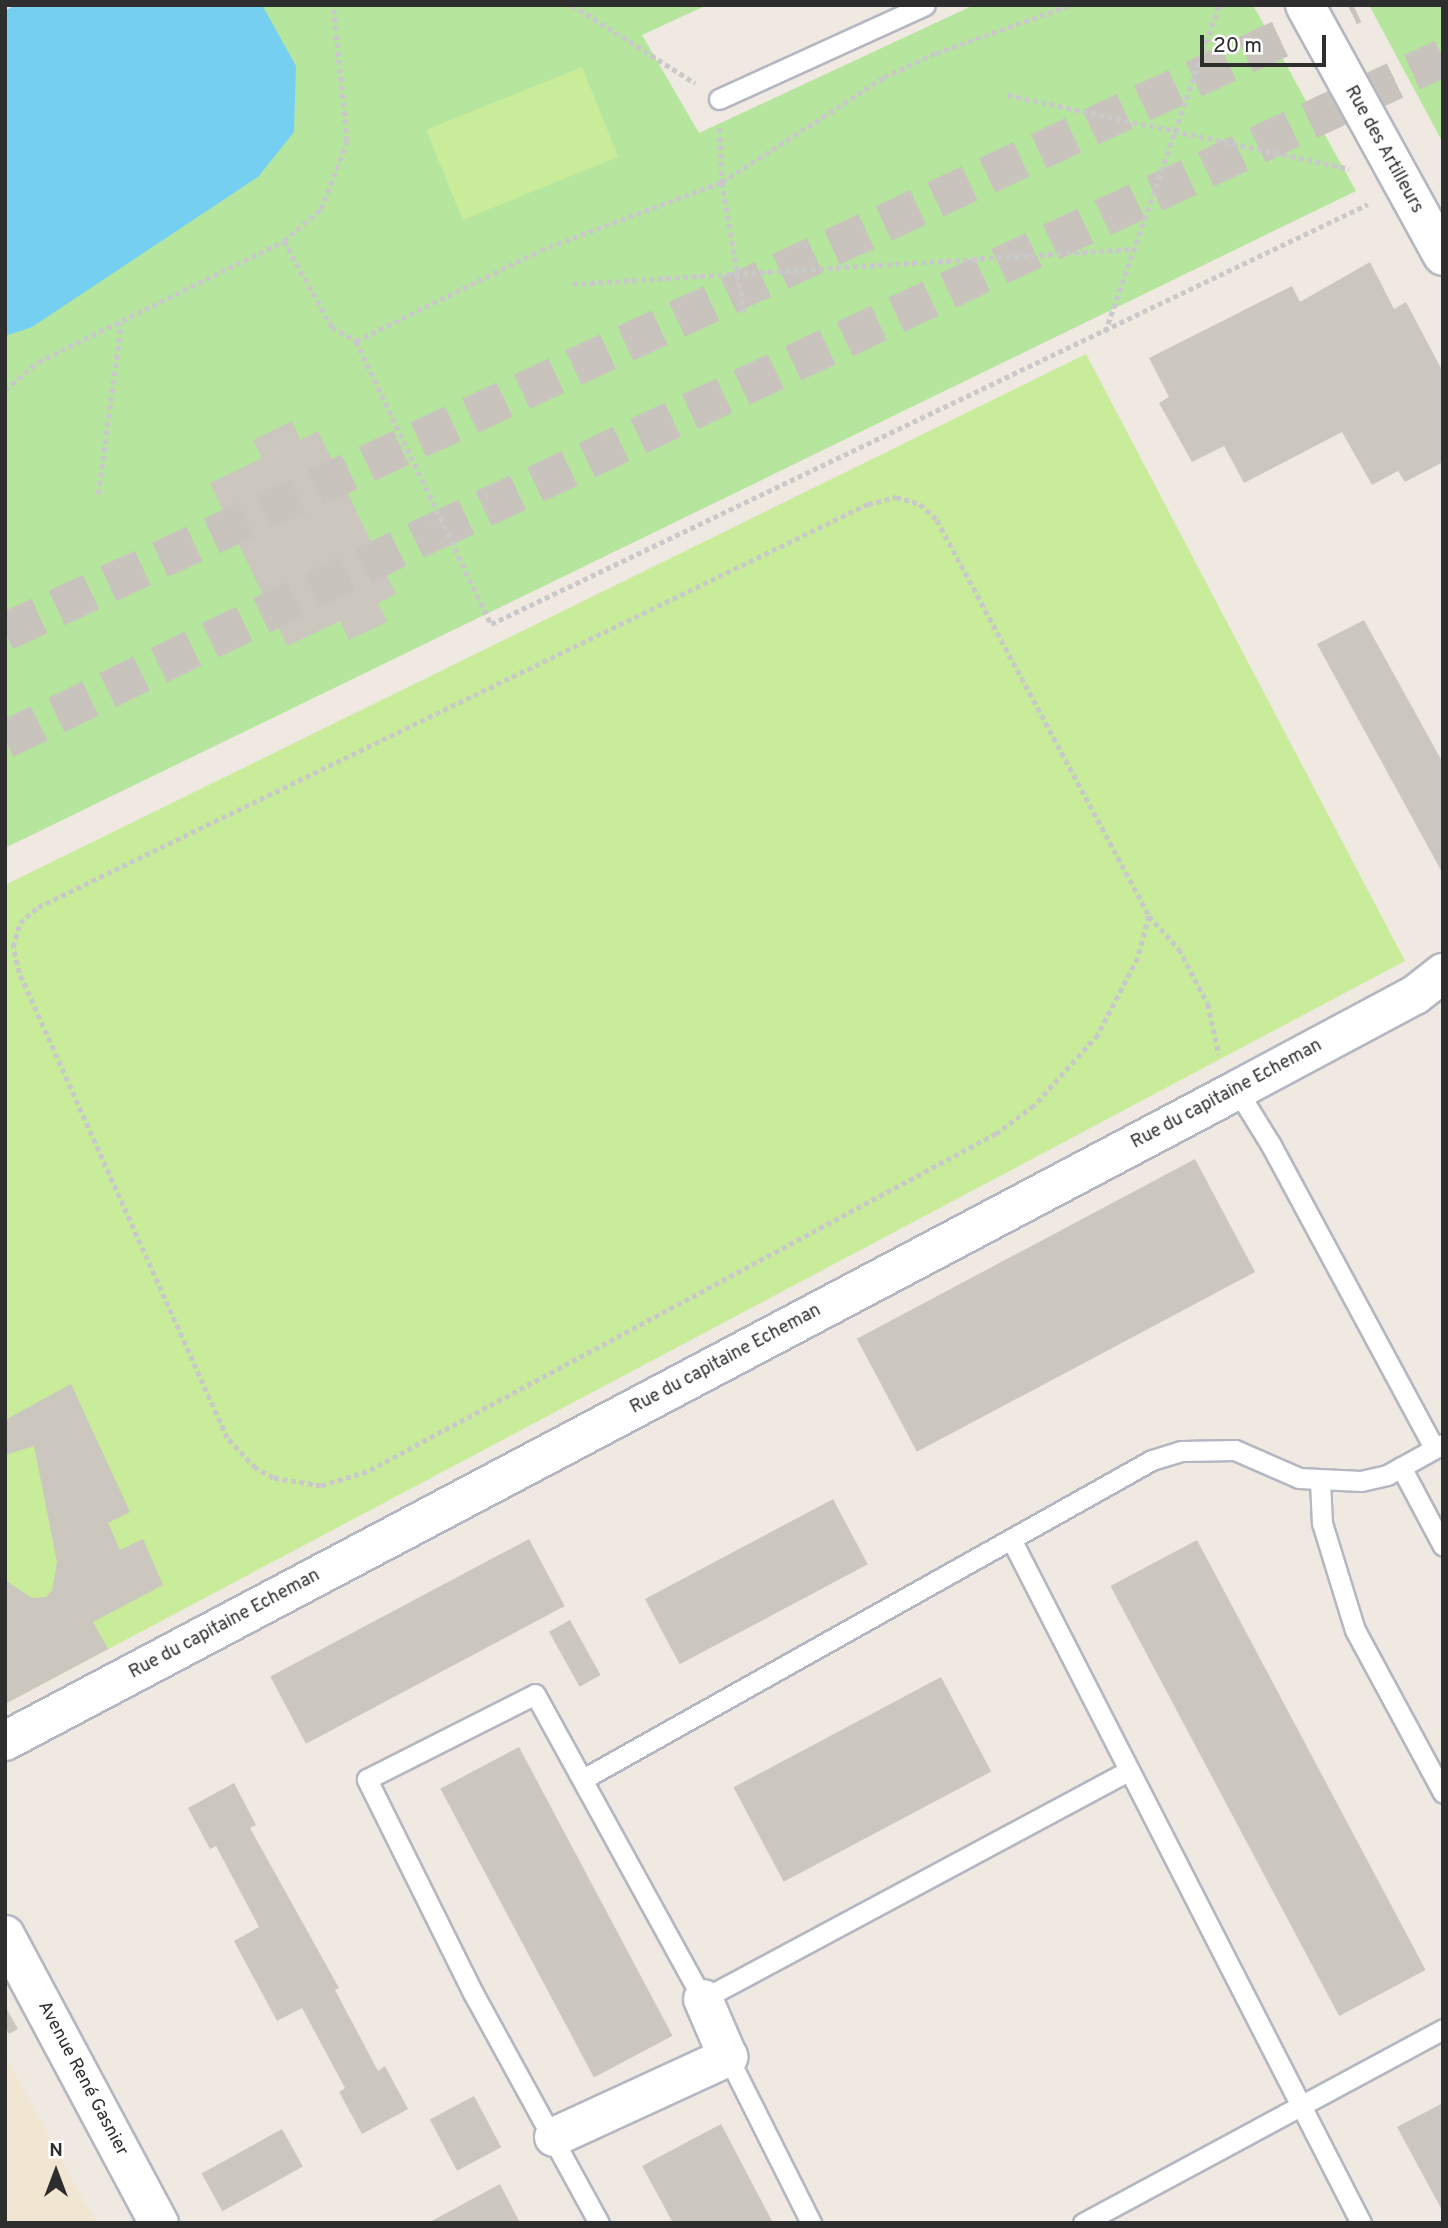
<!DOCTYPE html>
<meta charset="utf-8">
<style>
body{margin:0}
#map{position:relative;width:1448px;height:2228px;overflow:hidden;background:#efe9e1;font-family:Overpass,sans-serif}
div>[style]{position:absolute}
.education>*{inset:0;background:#f0e6d1}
.green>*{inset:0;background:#b6e59e}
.pitch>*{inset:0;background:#c9ec9a;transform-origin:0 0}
.water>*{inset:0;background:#75cff0}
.building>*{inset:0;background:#cbc7bf;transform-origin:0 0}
.motorway-tunnel>*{height:38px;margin-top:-19px;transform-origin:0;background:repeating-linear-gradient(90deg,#c8c4bd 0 38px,transparent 0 57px)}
.path>*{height:4.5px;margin-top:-2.25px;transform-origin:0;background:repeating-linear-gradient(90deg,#c9c9c9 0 5px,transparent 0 8.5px)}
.roads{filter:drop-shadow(2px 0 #b4b7c1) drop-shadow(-2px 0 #b4b7c1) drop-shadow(0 2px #b4b7c1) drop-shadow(0 -2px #b4b7c1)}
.service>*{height:19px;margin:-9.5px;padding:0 9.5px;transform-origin:9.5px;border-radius:9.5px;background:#fff}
.minor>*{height:38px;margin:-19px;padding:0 19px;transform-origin:19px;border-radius:19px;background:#fff}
.secondary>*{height:38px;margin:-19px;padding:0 19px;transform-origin:19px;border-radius:19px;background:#fff}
span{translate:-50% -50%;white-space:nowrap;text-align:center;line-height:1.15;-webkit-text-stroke:5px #fff;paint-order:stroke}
.street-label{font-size:18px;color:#2e2e2e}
.frame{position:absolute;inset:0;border:7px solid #2e2e2e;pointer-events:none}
.north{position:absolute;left:21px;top:2137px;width:70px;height:70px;-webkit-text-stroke:5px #fff;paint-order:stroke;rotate:0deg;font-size:19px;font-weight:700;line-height:28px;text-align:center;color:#2e2e2e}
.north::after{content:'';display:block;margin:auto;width:24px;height:32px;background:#2e2e2e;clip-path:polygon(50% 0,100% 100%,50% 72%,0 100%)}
.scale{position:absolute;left:1200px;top:35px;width:126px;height:32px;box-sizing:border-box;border:4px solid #2e2e2e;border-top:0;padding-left:9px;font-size:21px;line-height:24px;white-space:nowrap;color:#2e2e2e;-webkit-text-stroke:5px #fff;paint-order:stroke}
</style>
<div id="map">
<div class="education">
<div style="clip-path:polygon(5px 2054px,82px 2198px,97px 2223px,5px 2223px)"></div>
</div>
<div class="green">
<div style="clip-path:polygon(16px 5px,707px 5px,642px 35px,699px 133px,974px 5px,1253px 5px,1356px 191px,5px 848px,5px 12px)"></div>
<div style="clip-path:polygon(1369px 5px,1443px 5px,1443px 143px)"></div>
</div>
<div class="pitch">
<div style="left:582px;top:67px;width:97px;height:168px;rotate:68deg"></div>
<div style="clip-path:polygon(1086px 354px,1405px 961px,5px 1704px,5px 885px)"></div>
</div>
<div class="water">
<div style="clip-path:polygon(15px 5px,262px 5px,296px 66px,294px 132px,258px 177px,32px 327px,5px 336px,5px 11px)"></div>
</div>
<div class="building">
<div style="clip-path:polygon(1370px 262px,1394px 309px,1406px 302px,1443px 372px,1443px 462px,1405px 482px,1398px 471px,1372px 485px,1342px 432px,1244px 483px,1224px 446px,1192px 462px,1159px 403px,1169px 397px,1149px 358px,1292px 286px,1300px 302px)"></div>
<div style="clip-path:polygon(292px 421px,300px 440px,318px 431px,396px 594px,378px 603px,387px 622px,349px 640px,340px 621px,287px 646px,210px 483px,262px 458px,253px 440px)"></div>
<div style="clip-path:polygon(1364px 620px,1443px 763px,1443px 874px,1317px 644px)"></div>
<div style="left:1195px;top:1159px;width:128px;height:383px;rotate:62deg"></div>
<div style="clip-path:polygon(71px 1384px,130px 1512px,108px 1523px,120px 1550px,143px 1539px,163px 1585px,93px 1622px,108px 1649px,5px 1704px,5px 1580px,32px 1598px,46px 1597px,52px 1590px,57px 1562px,34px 1446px,5px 1455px,5px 1420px)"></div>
<div style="left:833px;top:1499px;width:74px;height:213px;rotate:62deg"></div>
<div style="left:529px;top:1539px;width:76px;height:293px;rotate:62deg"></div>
<div style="left:1197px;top:1540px;width:487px;height:98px;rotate:62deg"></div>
<div style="left:570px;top:1620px;width:63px;height:24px;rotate:61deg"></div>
<div style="left:941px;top:1677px;width:107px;height:235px;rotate:62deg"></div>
<div style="left:519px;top:1747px;width:327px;height:89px;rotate:62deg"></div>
<div style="clip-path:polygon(234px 1783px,256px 1825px,250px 1828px,339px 1988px,335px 1990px,378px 2071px,385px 2066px,408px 2109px,362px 2134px,339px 2092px,345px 2088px,302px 2008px,277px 2021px,234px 1941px,259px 1927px,216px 1846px,210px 1849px,188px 1808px)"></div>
<div style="clip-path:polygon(5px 2006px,18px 2029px,9px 2034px,5px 2027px)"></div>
<div style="left:474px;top:2096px;width:58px;height:50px;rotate:62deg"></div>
<div style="clip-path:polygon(1443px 2103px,1443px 2212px,1397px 2127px)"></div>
<div style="clip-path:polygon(721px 2124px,773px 2223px,673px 2223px,642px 2166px)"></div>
<div style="left:282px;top:2129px;width:43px;height:92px;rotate:61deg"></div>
<div style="clip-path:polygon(500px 2184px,520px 2223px,428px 2223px)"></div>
</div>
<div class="motorway-tunnel">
<div style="left:5px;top:632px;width:1487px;rotate:-24.94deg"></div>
<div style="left:5px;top:740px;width:475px;rotate:-25.9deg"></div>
<div style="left:432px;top:533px;width:1117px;rotate:-25.17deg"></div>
</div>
<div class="path">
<div style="left:572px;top:5px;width:146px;rotate:32.4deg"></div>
<div style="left:1008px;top:95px;width:349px;rotate:12.2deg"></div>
<div style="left:720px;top:128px;width:54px;rotate:87.9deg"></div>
<div style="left:722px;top:182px;width:136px;rotate:80.3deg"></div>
<div style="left:284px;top:241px;width:98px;rotate:60.8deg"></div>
<div style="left:332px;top:327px;width:28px;rotate:30deg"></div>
<div style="left:356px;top:341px;width:314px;rotate:64.5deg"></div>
<div style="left:491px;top:624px;width:972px;rotate:-25.59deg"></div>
<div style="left:573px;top:284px;width:561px;rotate:-3.58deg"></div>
<div style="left:1105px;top:332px;width:346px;rotate:-70.8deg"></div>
<div style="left:356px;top:341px;width:206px;rotate:-26.2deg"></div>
<div style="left:541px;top:250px;width:193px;rotate:-20.6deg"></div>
<div style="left:722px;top:182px;width:193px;rotate:-32.9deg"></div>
<div style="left:884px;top:77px;width:57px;rotate:-24.8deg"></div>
<div style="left:936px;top:53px;width:143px;rotate:-19.6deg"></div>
<div style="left:5px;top:390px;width:43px;rotate:-40.3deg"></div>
<div style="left:38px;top:362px;width:274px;rotate:-26.2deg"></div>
<div style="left:284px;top:241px;width:49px;rotate:-40.9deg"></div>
<div style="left:321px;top:209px;width:73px;rotate:-69.1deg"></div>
<div style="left:347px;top:141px;width:137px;rotate:-95.9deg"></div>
<div style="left:98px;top:494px;width:172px;rotate:-82.3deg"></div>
<div style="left:1149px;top:916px;width:43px;rotate:104.7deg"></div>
<div style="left:1138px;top:958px;width:87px;rotate:117.5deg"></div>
<div style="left:1098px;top:1035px;width:96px;rotate:132deg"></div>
<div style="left:1034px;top:1106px;width:47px;rotate:143.6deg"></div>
<div style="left:996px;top:1134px;width:714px;rotate:151.75deg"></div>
<div style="left:367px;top:1472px;width:48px;rotate:163.1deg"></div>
<div style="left:321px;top:1486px;width:49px;rotate:-170.5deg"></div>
<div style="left:273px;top:1478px;width:21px;rotate:-151deg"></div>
<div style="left:255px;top:1468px;width:41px;rotate:-133deg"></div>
<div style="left:227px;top:1438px;width:509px;rotate:-114.1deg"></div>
<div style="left:19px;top:973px;width:27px;rotate:-103deg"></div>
<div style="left:13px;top:947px;width:25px;rotate:-74deg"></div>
<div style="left:20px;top:923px;width:24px;rotate:-42deg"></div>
<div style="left:38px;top:907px;width:923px;rotate:-25.9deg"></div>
<div style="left:868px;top:504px;width:29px;rotate:-14deg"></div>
<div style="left:896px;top:497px;width:25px;rotate:16deg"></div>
<div style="left:920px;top:504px;width:23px;rotate:43deg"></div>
<div style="left:937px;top:520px;width:449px;rotate:61.8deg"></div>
<div style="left:1149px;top:916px;width:45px;rotate:47.7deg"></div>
<div style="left:1179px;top:949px;width:62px;rotate:62.2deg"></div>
<div style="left:1208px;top:1004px;width:52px;rotate:77.8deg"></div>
</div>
<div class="roads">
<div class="service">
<div style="left:719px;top:99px;width:226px;rotate:-24.5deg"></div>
<div style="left:1237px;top:1090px;width:65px;rotate:58.3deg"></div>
<div style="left:1271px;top:1145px;width:344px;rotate:61.7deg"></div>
<div style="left:1401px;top:1467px;width:89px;rotate:62deg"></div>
<div style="left:1320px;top:1481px;width:42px;rotate:87.3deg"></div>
<div style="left:1322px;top:1523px;width:112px;rotate:72.9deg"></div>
<div style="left:1355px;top:1630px;width:185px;rotate:61.6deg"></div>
<div style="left:1011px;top:1539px;width:768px;rotate:62.9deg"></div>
<div style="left:583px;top:1779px;width:652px;rotate:-29.28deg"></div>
<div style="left:1152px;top:1460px;width:31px;rotate:-17deg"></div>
<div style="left:1182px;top:1451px;width:53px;rotate:-1.1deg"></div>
<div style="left:1235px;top:1450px;width:70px;rotate:23.6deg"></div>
<div style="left:1299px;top:1478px;width:62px;rotate:2.8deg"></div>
<div style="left:1361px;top:1481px;width:27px;rotate:-13deg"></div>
<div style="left:1387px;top:1475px;width:64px;rotate:-29deg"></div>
<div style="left:728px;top:2057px;width:186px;rotate:63.4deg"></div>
<div style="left:599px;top:2223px;width:262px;rotate:-118.7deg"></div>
<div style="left:473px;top:1993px;width:239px;rotate:-116.4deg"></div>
<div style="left:367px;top:1779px;width:188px;rotate:-26.8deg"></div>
<div style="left:535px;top:1694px;width:348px;rotate:61.2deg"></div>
<div style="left:703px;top:1999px;width:482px;rotate:-28.2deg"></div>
<div style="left:1083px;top:2223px;width:409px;rotate:-28.3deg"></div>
</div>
<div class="minor">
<div style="left:1305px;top:5px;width:286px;rotate:61.2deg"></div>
<div style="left:5px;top:1741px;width:1393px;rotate:-27.85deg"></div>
<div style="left:1237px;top:1090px;width:202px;rotate:-28.1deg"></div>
<div style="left:1415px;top:995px;width:36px;rotate:-38deg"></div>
<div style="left:554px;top:2137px;width:192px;rotate:-24.7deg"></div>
<div style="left:728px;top:2057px;width:63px;rotate:-113.3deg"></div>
</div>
<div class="secondary">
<div style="left:5px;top:1935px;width:327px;rotate:61.9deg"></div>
</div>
</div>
<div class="street-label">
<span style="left:1383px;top:150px;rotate:61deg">Rue des Artilleurs</span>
<span style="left:1227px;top:1095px;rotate:-28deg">Rue du capitaine Echeman</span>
<span style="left:726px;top:1360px;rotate:-28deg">Rue du capitaine Echeman</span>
<span style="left:225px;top:1625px;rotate:-28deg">Rue du capitaine Echeman</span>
<span style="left:82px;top:2079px;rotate:62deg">Avenue René Gasnier</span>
</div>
<div class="frame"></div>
<div class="north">N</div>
<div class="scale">20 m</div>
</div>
